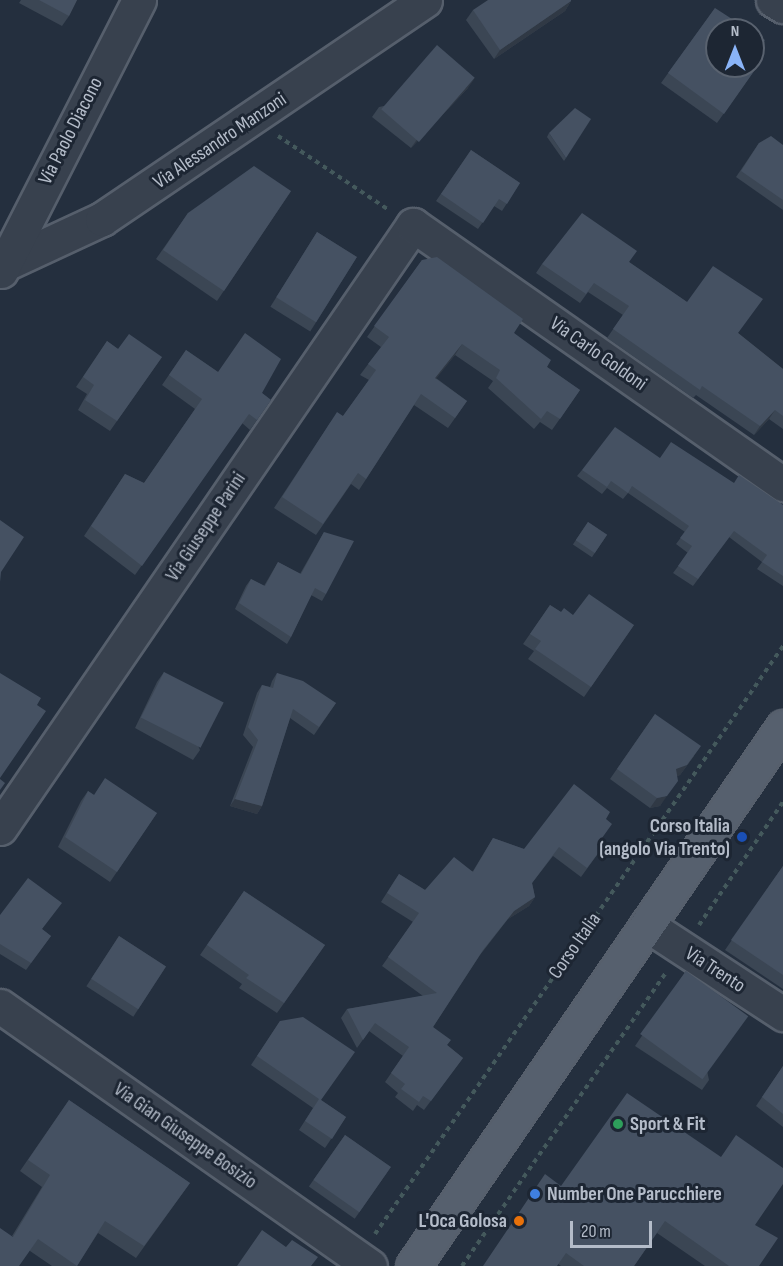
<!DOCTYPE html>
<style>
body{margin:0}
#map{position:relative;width:783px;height:1266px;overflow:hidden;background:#242f3e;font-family:"Sofia Sans Condensed",sans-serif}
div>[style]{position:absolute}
.path>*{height:4px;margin-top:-2px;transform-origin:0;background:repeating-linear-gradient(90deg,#44595c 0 4.5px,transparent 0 9px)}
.roads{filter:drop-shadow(2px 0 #565f6c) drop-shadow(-2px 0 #565f6c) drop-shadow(0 2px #565f6c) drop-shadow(0 -2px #565f6c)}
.minor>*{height:33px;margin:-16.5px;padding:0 16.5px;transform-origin:16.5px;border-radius:16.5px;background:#38414e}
.major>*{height:33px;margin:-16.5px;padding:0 16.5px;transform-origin:16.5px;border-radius:16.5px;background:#56606e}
.wall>*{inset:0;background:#3b4654;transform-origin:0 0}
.shaded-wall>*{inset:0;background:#303945}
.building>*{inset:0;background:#455162;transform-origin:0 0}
.dots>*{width:16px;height:16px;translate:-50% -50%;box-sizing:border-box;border:3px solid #1d2633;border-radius:50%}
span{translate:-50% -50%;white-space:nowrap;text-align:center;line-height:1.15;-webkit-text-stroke:6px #1d2633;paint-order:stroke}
.street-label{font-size:20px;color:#b4bcc9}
.poi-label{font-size:20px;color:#b4bcc9;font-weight:700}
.right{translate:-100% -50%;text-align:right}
.left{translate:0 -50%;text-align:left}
.north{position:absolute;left:705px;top:18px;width:60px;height:60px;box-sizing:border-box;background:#1d2633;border:2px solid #59626f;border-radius:50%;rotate:0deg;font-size:16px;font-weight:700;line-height:24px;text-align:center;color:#b4bcc9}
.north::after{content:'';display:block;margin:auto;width:21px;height:27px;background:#8ab4f8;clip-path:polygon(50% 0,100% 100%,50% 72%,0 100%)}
.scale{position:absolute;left:570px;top:1221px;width:82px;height:27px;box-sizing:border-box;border:3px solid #b4bcc9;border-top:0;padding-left:8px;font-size:18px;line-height:21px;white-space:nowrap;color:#b4bcc9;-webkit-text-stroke:4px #1d2633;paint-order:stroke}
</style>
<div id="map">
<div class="path">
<div style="left:278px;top:136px;width:133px;rotate:33.7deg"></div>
<div style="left:699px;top:925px;width:149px;rotate:-55.7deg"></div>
<div style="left:375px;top:1234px;width:716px;rotate:-55.24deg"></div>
<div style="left:462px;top:1266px;width:357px;rotate:-55.2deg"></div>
</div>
<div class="roads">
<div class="minor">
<div style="left:773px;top:0;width:12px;rotate:31deg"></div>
<div style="left:5px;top:264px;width:107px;rotate:-24.9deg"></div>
<div style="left:102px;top:219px;width:390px;rotate:-34.1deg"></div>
<div style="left:1px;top:271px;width:304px;rotate:-63deg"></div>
<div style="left:0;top:828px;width:731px;rotate:-55.59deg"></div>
<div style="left:413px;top:225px;width:452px;rotate:35deg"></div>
<div style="left:647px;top:925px;width:163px;rotate:33.2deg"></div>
<div style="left:0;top:1006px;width:452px;rotate:35.1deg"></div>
</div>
<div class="major">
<div style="left:413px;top:1266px;width:654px;rotate:-55.53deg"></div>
</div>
</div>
<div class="wall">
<div style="clip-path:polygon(21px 0,77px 0,69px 16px,62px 26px,19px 3px)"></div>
<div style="clip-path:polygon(571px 1px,565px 11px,494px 59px,466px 20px,473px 10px)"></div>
<div style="clip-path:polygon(715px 8px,717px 66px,759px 64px,717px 123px,661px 83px)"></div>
<div style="clip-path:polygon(468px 88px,411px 148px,372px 117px,379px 107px)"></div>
<div style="clip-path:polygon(549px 133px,566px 158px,564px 161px,547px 137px)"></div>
<div style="clip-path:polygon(759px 143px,783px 145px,783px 210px,736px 177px)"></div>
<div style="clip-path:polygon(471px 150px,520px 183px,502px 211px,494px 206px,478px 229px,436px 201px)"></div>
<div style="clip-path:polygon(291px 191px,217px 301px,156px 259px,188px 213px)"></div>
<div style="left:317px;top:232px;width:47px;height:88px;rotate:32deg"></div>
<div style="clip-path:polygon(422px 260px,514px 333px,547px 367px,580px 390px,552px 430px,540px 422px,534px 429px,488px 388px,493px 381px,455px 355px,436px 378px,467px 401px,448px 428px,414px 405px,359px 490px,351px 484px,316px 535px,274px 508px,330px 423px,343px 416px,369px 380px,360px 375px,381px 347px,367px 337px)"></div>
<div style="clip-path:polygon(629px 262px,687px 302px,738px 333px,783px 369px,783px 429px,769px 419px,754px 435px,696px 395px,693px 398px,607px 338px,623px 315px,588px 292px,580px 303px,536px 273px,542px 264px)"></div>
<div style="clip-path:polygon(107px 341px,118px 349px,162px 357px,110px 431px,78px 410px,87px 394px,76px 387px)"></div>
<div style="clip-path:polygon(186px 350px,218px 372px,262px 393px,271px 400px,250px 430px,242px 423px,135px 575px,84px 536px,125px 474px,144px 483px,195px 409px,162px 385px)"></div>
<div style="clip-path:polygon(660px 458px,734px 483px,783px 505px,783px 586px,757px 569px,762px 562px,729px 537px,693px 586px,673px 573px,688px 553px,676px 544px,685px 532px,628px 493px,623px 499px,607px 488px,602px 494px,577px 476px,582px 470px)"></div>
<div style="left:588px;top:522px;width:23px;height:27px;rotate:34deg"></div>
<div style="clip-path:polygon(324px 532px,326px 594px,322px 601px,311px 595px,291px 637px,287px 644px,235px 609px,246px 586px,251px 579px,264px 586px,278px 562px,300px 574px)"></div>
<div style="clip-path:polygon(550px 605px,561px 612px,573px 615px,634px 625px,584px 697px,528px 659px,534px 651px,523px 644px)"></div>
<div style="clip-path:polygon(164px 672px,200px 750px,193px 760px,135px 728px,157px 682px)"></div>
<div style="clip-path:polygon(277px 673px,336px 703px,314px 735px,290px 718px,262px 806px,257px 814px,230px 806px,253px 747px,243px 735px,257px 693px,262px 685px,270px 687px,272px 681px)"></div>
<div style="clip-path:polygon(655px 714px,694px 756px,680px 775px,677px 776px,660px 806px,650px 808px,610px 779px)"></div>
<div style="clip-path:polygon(88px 791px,94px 795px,157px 813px,110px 882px,58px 847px,81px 801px)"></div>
<div style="clip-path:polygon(606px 819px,597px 845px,602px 848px,581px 877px,553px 856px,532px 883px,535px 897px,529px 906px,508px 919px,480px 955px,433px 1027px,447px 1045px,463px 1058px,424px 1110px,417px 1105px,413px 1111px,395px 1097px,398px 1093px,385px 1082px,403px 1056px,369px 1031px,357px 1048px,341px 1018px,347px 1009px,423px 996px,382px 966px,413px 922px,381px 902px,393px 883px,399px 874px,425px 890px,473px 871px,493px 838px,524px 849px)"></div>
<div style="clip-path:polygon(783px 866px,783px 989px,725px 950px)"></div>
<div style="clip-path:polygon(244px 891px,325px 945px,277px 1013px,239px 988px,242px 984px,200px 955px)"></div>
<div style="clip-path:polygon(0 915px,42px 929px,51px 936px,26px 970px,0 954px)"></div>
<div style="left:119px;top:936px;width:56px;height:60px;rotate:33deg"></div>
<div style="clip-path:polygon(686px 971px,709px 1080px,702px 1090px,635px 1046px)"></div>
<div style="clip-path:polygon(280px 1021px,321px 1100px,346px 1117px,325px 1148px,299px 1130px,313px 1108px,251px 1065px)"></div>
<div style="clip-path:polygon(783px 1066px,783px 1127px,756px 1106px)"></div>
<div style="clip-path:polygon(69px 1100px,190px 1183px,136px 1258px,98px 1233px,77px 1266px,52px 1266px,30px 1251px,12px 1236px,42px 1187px,20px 1171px)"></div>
<div style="left:345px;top:1135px;width:56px;height:63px;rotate:35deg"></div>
<div style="clip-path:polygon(561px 1186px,755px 1225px,759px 1266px,705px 1266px,657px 1233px,634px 1266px,561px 1266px,558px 1264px)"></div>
</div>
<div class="shaded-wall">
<div style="clip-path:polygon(571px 1px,565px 11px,494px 59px,500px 50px)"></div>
<div style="clip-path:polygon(475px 78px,468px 88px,411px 148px,418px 138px)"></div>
<div style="clip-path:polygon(462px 344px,455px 355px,428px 389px,435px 378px)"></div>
<div style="clip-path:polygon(775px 410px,769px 419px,754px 435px,760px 426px)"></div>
<div style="clip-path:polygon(701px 746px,680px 775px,669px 779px,676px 769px)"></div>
<div style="clip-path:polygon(667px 796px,660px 806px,650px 808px,657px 798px)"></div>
<div style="clip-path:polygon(235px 799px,262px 806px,257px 814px,230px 806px)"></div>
<div style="clip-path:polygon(535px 897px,529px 906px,508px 919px,477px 959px,514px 911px)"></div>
</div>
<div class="building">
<div style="clip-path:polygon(39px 0,77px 0,69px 16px)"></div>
<div style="clip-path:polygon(488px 0,571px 0,571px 1px,500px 50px,473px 10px)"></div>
<div style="clip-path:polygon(715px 8px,749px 30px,717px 30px,717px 66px,753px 66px,753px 60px,759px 64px,724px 114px,668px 73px)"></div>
<div style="clip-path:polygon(753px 33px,765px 40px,753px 57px)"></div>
<div style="left:437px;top:45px;width:50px;height:85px;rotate:41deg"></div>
<div style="clip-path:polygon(575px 108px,591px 119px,566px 158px,549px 133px)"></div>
<div style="clip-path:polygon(771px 136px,783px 145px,783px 200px,741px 171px,759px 143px)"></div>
<div style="clip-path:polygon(471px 150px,520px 183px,507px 204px,499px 199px,483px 223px,441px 194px)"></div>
<div style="clip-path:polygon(254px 166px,291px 191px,224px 291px,163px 250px,188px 213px)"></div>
<div style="clip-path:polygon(582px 213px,637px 251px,629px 262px,687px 302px,713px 266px,763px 299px,738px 333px,783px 369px,783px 416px,775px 410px,760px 426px,702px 386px,700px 390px,613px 329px,629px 306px,594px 283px,586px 294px,542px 264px)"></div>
<div style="left:317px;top:232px;width:47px;height:77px;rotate:32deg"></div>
<div style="clip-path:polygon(437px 257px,523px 319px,514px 333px,551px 360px,547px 367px,580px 390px,560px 419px,547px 411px,541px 419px,496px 378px,500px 370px,462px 344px,435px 378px,467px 401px,455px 418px,421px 394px,366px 479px,358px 473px,323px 524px,282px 497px,337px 412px,343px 416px,376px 370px,368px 364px,389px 337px,374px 326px,422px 260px)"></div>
<div style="clip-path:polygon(245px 333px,281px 359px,262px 393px,271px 400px,257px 420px,249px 414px,142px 566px,91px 526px,125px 474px,144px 483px,202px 399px,169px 375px,186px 350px,218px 372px)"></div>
<div style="clip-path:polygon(129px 334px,162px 357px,117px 421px,85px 400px,94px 385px,83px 377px,107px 341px,118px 349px)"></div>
<div style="clip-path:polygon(615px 427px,660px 458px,671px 442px,734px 483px,739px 475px,783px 505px,783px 576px,762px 562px,767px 555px,734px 531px,698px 579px,678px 566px,692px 546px,680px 538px,689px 526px,632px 486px,628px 493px,611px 481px,607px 487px,582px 470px)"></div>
<div style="clip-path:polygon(0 520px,24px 537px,1px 572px,0 582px)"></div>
<div style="left:588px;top:522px;width:23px;height:22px;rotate:34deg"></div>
<div style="clip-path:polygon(324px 532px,354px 541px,326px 594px,315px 588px,291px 637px,239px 603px,251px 579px,265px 586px,278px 562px,301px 574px)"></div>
<div style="clip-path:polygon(589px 594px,634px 625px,591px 687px,535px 649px,541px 641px,530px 634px,550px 605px,561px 612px,564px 608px,573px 615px)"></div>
<div style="left:164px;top:672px;width:67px;height:51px;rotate:27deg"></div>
<div style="clip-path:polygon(0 673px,41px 698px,37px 705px,46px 711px,0 778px)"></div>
<div style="clip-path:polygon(277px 673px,303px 681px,336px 703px,319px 727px,293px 709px,262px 806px,235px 799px,258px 740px,248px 727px,262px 685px,273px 688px)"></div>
<div style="clip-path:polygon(655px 714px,701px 746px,687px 765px,676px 769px,678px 781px,667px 796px,657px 798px,617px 769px)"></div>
<div style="clip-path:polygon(105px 778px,157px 813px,117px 872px,65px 837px,88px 791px,94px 795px)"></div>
<div style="clip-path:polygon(0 779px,5px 783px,0 790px)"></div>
<div style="clip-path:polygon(574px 784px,610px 812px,606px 819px,612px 824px,597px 845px,602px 848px,587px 868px,559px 847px,532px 883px,535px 897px,514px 911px,483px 950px,433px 1027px,451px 1040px,447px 1045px,463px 1058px,431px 1101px,423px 1096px,419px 1102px,401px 1089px,405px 1084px,391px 1073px,409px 1047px,375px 1023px,363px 1040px,347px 1009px,437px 993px,388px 957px,419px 913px,387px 893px,399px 874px,425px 890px,454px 857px,473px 872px,493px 838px,524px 849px)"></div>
<div style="clip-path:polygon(783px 866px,783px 975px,731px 940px)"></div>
<div style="clip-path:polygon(28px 878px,62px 903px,42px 929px,51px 936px,31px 963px,0 944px,0 915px)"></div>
<div style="clip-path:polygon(244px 891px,325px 945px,284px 1003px,246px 978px,249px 975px,207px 945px)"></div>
<div style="left:119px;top:936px;width:56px;height:51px;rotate:33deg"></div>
<div style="left:686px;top:971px;width:77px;height:78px;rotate:36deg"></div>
<div style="clip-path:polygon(303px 1017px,355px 1052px,321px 1100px,346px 1117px,332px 1139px,305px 1121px,319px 1099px,257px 1056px,280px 1021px)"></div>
<div style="clip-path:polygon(783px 1066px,783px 1114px,762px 1097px)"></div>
<div style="clip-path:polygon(627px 1093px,721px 1157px,736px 1135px,783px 1168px,783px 1184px,755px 1225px,778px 1238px,759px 1266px,729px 1266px,665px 1221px,634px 1266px,584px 1266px,566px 1253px,557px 1266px,483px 1266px,545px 1174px,561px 1186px)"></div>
<div style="clip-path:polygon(69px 1100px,190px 1183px,144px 1246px,105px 1221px,77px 1266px,38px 1239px,19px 1266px,0 1266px,0 1228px,13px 1237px,50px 1175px,28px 1160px)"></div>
<div style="left:345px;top:1135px;width:56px;height:55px;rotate:35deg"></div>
<div style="clip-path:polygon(262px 1230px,286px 1247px,292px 1240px,318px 1257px,311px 1266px,237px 1266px)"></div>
</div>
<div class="dots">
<div style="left:742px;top:837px;background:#1a4fb4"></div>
<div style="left:618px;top:1124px;background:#2e9e5b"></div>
<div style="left:535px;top:1194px;background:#3f7fe0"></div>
<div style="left:519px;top:1221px;background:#e8710a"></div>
</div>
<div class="street-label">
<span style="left:71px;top:131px;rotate:-63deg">Via Paolo Diacono</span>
<span style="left:220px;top:141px;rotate:-34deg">Via Alessandro Manzoni</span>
<span style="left:598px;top:354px;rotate:35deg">Via Carlo Goldoni</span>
<span style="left:206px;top:527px;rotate:-56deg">Via Giuseppe Parini</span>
<span style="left:575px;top:946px;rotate:-55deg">Corso Italia</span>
<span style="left:715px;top:970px;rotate:33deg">Via Trento</span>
<span style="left:185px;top:1136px;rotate:35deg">Via Gian Giuseppe Bosizio</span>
</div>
<div class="poi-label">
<span class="right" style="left:730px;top:838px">Corso Italia<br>(angolo Via Trento)</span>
<span class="left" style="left:630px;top:1124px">Sport &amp; Fit</span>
<span class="left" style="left:547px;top:1194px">Number One Parucchiere</span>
<span class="right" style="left:507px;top:1221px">L'Oca Golosa</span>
</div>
<div class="north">N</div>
<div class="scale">20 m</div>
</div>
